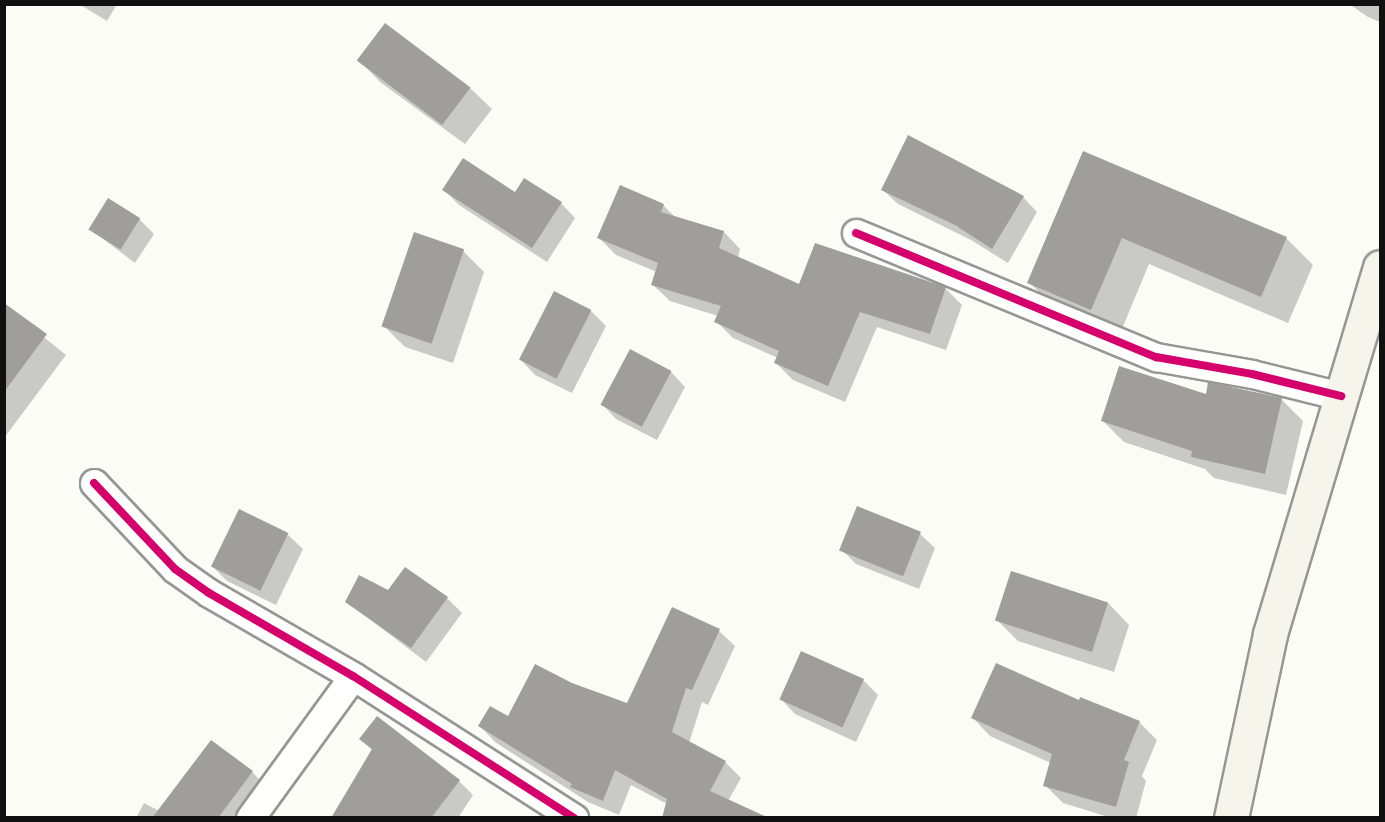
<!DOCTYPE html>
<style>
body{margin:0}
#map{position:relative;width:1385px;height:822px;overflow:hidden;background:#fcfcf7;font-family:Lora,serif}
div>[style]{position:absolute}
.shadow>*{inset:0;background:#0003}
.building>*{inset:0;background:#a09e9b;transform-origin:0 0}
.roads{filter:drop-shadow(2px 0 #969694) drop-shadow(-2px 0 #969694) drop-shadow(0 2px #969694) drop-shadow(0 -2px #969694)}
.street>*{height:27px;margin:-13.5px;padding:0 13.5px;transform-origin:13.5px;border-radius:13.5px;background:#fffffe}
.secondary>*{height:33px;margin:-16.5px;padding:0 16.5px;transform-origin:16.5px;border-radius:16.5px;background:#f6f5eb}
.cycleway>*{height:8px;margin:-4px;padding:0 4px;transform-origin:4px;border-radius:4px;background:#d6006c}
span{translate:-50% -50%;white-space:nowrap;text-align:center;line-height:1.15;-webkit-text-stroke:6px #fff;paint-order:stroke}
.frame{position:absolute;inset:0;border:6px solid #101010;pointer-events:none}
</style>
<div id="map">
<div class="shadow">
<div style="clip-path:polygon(79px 4px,117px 4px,107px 21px)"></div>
<div style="clip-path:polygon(1349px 4px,1380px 4px,1380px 22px,1368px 17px)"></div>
<div style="clip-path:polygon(359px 60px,470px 88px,492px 109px,465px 144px,380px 82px)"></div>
<div style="clip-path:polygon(1084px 153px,1286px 238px,1313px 265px,1288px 323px,1149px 264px,1119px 336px,1056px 309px,1029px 282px)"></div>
<div style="clip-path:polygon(444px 190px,515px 194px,561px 203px,575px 218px,547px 262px,459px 205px)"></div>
<div style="clip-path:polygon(883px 190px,1023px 197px,1037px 212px,1008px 263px,971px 240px,898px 204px)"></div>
<div style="clip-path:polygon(663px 205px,676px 218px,724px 232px,740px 249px,738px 258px,800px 286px,945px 288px,962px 305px,946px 350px,877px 327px,845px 402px,793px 380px,776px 363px,778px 358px,733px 338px,716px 321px,718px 316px,670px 301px,653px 285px,657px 272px,616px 255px,599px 238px)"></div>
<div style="clip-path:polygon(139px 219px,154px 234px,135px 263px,90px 229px)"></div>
<div style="clip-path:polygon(463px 251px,484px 272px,453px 363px,405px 347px,383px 325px)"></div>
<div style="clip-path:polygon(4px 305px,66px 355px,4px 438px)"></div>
<div style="clip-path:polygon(591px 311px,606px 326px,572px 393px,535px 375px,521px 360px)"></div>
<div style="clip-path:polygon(671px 372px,685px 387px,657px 440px,616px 419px,602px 404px)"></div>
<div style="clip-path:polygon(1207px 396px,1281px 399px,1303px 421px,1286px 495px,1214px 478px,1205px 469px,1124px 442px,1103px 421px)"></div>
<div style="clip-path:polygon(920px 534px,935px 548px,919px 589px,856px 564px,841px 549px)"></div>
<div style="clip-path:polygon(288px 535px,303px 549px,276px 605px,227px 581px,212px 566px)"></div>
<div style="clip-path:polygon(388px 592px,447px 598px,462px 613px,426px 662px,347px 602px)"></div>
<div style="clip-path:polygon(1108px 603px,1129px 625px,1114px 672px,1018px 641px,997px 620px)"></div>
<div style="clip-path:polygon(673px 609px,719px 631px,735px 646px,708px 705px,702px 702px,689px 743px,726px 763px,741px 778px,728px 801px,667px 804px,631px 785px,619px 815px,588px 802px,495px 742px,480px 726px,509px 718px,572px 684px,628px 705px)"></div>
<div style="clip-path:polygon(863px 680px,878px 695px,856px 742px,795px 714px,781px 699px)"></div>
<div style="clip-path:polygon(1080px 702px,1139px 722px,1157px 740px,1142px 776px,1146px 781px,1136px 818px,1112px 818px,1063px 803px,1045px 785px,1051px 763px,990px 736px,973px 718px)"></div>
<div style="clip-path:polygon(361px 739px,459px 781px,473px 795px,458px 818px,339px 818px,373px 751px)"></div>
<div style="clip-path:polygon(252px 772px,267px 787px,244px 818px,136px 818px,144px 803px,159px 811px)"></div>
</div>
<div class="building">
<div style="left:385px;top:23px;width:107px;height:47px;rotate:37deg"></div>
<div style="clip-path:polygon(908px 135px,1024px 196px,992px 249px,955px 225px,881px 190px)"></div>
<div style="clip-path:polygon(1083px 151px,1287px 237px,1261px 297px,1122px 238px,1091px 310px,1027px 283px)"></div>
<div style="clip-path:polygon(463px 158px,515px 192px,524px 178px,562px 202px,532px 248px,442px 190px)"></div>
<div style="clip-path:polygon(620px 185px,664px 204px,661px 212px,724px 231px,719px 248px,799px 284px,815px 243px,946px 287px,930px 334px,860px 312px,828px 386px,774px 363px,779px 351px,714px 322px,721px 306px,651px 285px,658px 263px,597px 238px)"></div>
<div style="left:108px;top:198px;width:38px;height:37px;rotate:32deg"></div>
<div style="left:414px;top:232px;width:53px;height:100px;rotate:19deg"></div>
<div style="left:554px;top:291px;width:42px;height:77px;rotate:27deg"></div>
<div style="clip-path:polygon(4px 303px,47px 334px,4px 392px)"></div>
<div style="left:630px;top:349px;width:47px;height:63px;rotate:28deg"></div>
<div style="clip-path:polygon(1119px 366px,1206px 394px,1208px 382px,1282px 398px,1265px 474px,1191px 457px,1192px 451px,1101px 421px)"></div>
<div style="left:857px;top:506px;width:69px;height:48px;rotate:22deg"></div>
<div style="left:239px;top:509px;width:55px;height:64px;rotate:26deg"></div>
<div style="clip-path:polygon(405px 567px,448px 597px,411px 648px,345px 602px,359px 575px,388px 590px)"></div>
<div style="left:1011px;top:571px;width:102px;height:52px;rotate:18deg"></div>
<div style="clip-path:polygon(672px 607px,720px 629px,692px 690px,686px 688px,672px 732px,726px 761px,710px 791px,769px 818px,662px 818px,667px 799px,615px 770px,603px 801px,570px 787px,572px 784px,478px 726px,490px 706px,508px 716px,535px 664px,572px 683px,627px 703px)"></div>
<div style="left:801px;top:651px;width:69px;height:53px;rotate:24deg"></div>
<div style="clip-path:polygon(996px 663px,1079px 700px,1080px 697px,1140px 721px,1124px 760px,1129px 762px,1116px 807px,1043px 786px,1052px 754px,971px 718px)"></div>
<div style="clip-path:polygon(377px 716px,460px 780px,431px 818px,331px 818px,372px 749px,359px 739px)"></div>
<div style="clip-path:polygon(211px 740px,253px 771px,218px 818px,152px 818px)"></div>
</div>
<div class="roads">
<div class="street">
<div style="left:856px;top:233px;width:325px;rotate:22.5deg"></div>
<div style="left:1156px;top:357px;width:97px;rotate:10deg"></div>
<div style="left:1252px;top:374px;width:92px;rotate:13.9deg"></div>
<div style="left:94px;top:483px;width:118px;rotate:46.7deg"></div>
<div style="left:175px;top:569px;width:42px;rotate:35.2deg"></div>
<div style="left:209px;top:593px;width:166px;rotate:30deg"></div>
<div style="left:353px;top:676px;width:263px;rotate:32.7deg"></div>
<div style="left:250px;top:818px;width:175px;rotate:-54deg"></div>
</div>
<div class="secondary">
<div style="left:1231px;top:818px;width:188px;rotate:-78deg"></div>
<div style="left:1270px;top:634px;width:383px;rotate:-73.3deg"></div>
</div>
</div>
<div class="cycleway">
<div style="left:856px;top:233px;width:325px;rotate:22.5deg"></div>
<div style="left:1156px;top:357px;width:97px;rotate:10deg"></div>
<div style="left:1252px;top:374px;width:92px;rotate:13.9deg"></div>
<div style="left:94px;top:483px;width:118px;rotate:46.7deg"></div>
<div style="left:175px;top:569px;width:42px;rotate:35.2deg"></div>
<div style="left:209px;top:593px;width:166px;rotate:30deg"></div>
<div style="left:353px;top:676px;width:263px;rotate:32.7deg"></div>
</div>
<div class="frame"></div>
</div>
